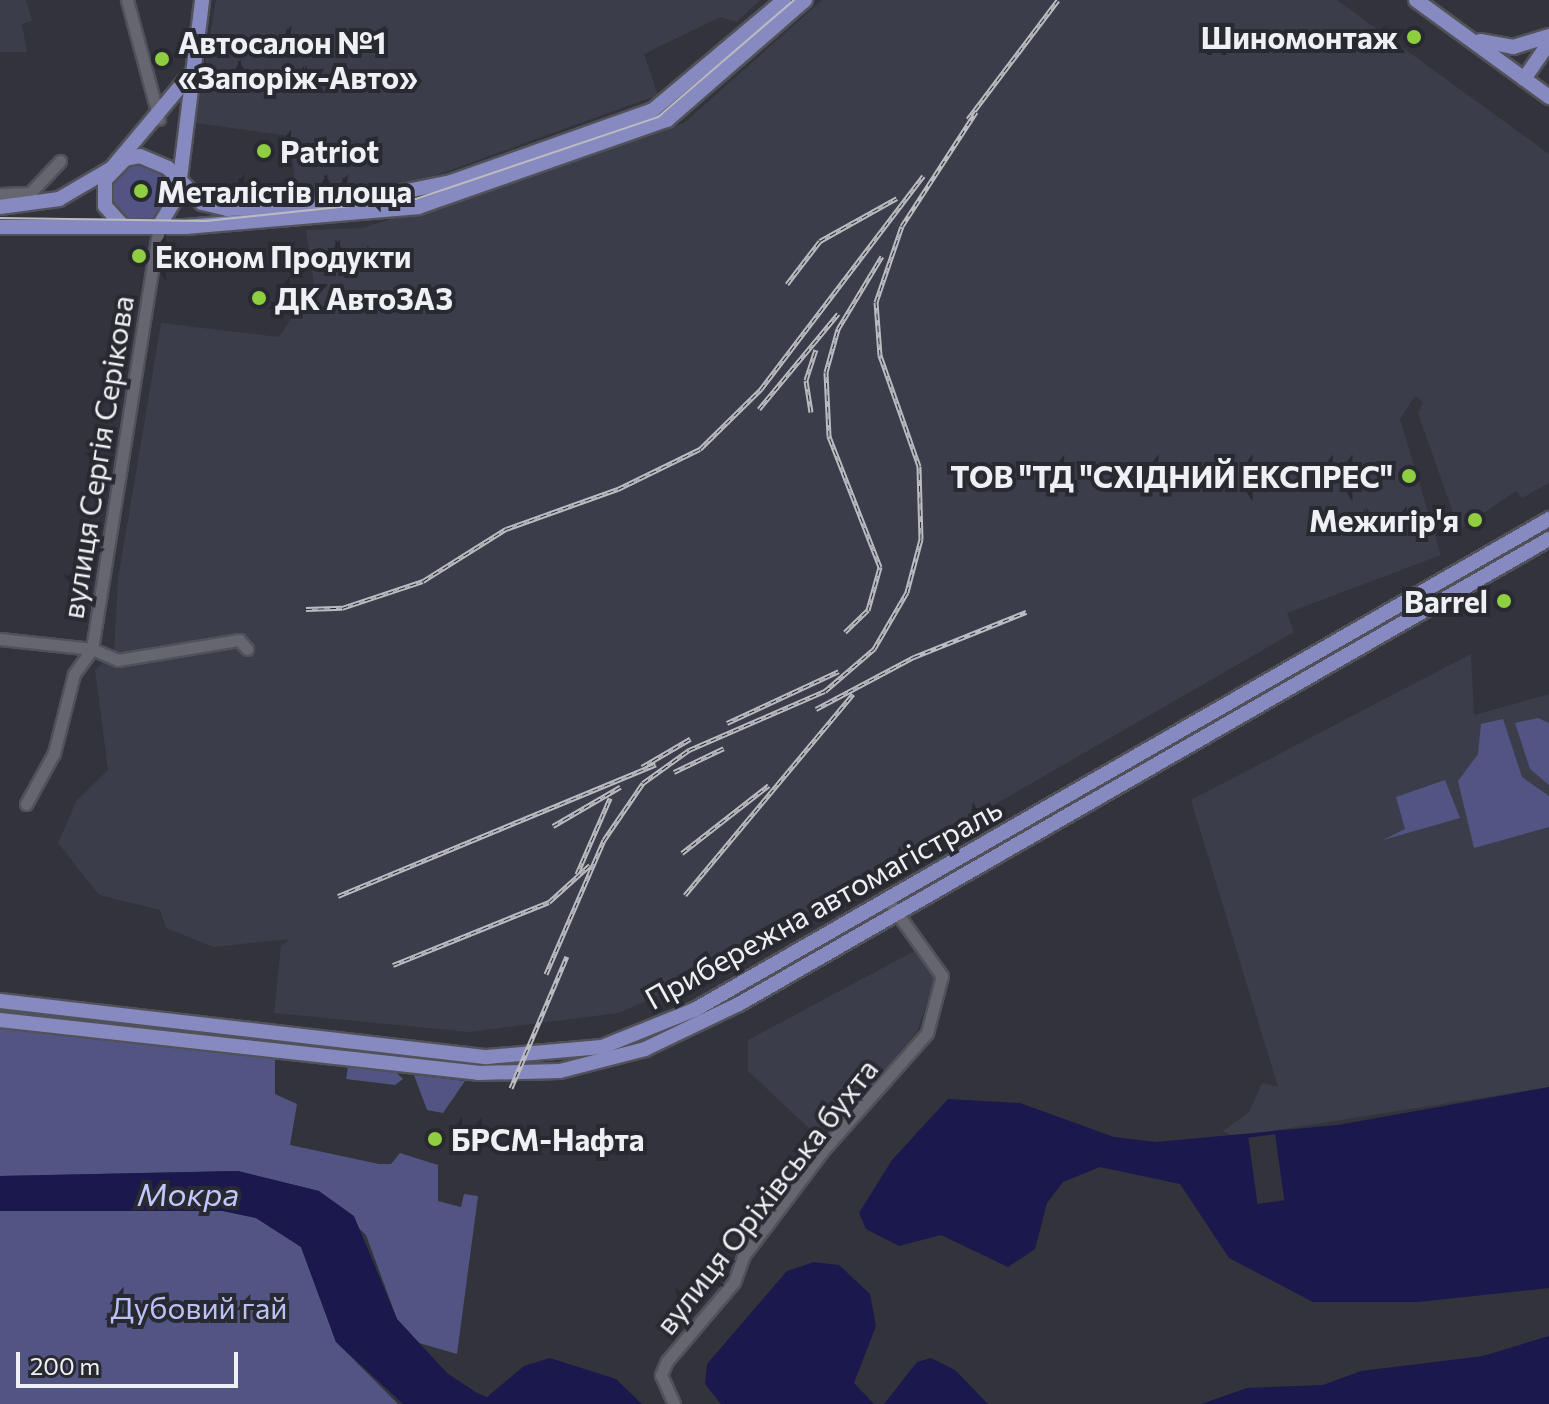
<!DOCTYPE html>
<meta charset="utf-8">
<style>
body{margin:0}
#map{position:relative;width:1549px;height:1404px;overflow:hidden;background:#32333b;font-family:Commissioner,sans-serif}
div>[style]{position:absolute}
.built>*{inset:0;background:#3c3d4a}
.green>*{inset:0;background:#525583}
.round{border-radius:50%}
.water>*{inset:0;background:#1b184d}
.pier>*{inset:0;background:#32333b;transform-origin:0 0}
.roads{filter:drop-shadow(2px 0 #515259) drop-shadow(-2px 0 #515259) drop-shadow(0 2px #515259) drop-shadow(0 -2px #515259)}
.minor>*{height:11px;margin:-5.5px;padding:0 5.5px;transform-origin:5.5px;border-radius:5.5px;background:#65666f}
.major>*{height:14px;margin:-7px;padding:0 7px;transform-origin:7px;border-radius:7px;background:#878ac1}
.tram>*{height:2px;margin:-1px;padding:0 1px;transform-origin:1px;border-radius:1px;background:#bbbcc1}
.rail>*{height:5px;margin-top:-2.5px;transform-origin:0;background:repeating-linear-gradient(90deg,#282931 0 6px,#bbbcc1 0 12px);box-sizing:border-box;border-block:2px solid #bbbcc1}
.dots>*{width:22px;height:22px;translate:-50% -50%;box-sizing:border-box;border:4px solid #282931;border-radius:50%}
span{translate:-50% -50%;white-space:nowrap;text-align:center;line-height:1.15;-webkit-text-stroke:8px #282931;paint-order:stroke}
.poi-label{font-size:30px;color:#eff0f5;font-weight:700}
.right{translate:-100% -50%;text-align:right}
.left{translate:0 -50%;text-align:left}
.street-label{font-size:30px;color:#eff0f5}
.park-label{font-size:30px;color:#bbc0f5}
.water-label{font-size:32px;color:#c2c7fd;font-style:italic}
.scale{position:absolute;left:16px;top:1352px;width:222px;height:36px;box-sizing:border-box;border:4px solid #eff0f5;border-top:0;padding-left:10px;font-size:24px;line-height:28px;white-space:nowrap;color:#eff0f5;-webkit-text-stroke:6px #282931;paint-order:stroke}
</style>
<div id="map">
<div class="built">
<div style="clip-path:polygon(0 0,26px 0,32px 21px,22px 24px,27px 52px,0 52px)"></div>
<div style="clip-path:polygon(216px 0,760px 0,737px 22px,720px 17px,644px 54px,658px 95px,423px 180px,297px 200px,290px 136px,195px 123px)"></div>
<div style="clip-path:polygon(822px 0,1337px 0,1549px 154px,1549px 483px,1522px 498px,1516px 491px,1459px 530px,1418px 413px,1423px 402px,1415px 396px,1400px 419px,1441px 555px,1287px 613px,1294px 632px,683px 984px,619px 1013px,469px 1032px,274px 1013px,281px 946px,290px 939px,213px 947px,166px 928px,160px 910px,99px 895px,58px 843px,77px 800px,108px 770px,95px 670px,114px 652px,118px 579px,161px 323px,279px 337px,314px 283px,306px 230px,363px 228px,684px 123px)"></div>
<div style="clip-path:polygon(1471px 654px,1474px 715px,1549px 694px,1549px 1087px,1234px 1137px,1223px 1131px,1249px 1112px,1262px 1083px,1278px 1087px,1191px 800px)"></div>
<div style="clip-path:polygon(918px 949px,935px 979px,917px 1032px,841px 1119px,812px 1131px,748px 1071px,748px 1040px)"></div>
</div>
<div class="green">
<div class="round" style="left:110px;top:165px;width:58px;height:58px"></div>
<div style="clip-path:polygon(1538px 718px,1549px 723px,1549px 785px,1530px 769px,1515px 723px)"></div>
<div style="clip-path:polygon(1503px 719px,1522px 777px,1549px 796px,1549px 827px,1474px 848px,1458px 781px,1478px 754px,1481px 724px)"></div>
<div style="clip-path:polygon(1445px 780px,1460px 818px,1383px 840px,1405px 829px,1396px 797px)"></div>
<div style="clip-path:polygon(0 1007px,277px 1041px,279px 1042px,0 1013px)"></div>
<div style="clip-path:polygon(0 1020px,275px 1052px,275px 1094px,297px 1104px,290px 1145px,379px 1164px,391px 1164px,400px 1153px,438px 1165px,438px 1201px,461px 1207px,464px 1194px,478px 1196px,457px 1354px,419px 1343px,397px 1319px,366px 1235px,319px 1191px,238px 1171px,0 1176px)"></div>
<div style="clip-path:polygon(348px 1067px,397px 1073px,403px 1079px,395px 1085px,346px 1079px)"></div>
<div style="clip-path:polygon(414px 1075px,465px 1081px,443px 1113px,427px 1110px)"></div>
<div style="clip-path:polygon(0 1211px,223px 1211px,256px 1218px,301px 1247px,336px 1342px,398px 1404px,0 1404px)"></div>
</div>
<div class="water">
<div style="clip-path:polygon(1549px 1087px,1549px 1288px,1418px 1302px,1313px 1302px,1229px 1258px,1180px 1184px,1100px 1167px,1063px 1182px,1047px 1203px,1035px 1249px,1008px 1267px,941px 1235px,899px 1246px,866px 1229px,859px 1213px,892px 1160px,948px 1099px,1020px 1103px,1114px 1137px,1156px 1142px,1338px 1125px)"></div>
<div style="clip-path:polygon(238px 1171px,319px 1191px,354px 1216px,397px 1319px,447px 1373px,477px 1393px,487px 1397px,524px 1366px,550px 1358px,616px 1379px,642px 1404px,403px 1404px,336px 1342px,301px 1247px,256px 1218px,223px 1211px,0 1211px,0 1176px)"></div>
<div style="clip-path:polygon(814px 1262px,839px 1265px,870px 1294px,876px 1326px,854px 1383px,874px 1404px,721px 1404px,705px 1384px,707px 1364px,787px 1271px)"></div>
<div style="clip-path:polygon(1549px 1336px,1549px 1404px,1201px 1404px,1247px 1388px,1323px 1385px,1361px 1371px,1483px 1356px)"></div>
<div style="clip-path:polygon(931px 1358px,955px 1370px,988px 1404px,884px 1404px,917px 1362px)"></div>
</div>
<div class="pier">
<div style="left:1275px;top:1134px;width:67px;height:27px;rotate:82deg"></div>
</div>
<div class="roads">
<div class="minor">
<div style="left:127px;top:0;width:123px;rotate:74.9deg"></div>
<div style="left:0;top:194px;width:30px;rotate:-2deg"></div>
<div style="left:30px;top:193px;width:44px;rotate:-46.8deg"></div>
<div style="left:0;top:639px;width:93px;rotate:6.2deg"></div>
<div style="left:92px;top:649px;width:28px;rotate:23deg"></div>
<div style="left:118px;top:660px;width:123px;rotate:-9.4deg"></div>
<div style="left:239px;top:640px;width:12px;rotate:48deg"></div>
<div style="left:26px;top:804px;width:58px;rotate:-61.2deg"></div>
<div style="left:54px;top:753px;width:81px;rotate:-75.8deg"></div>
<div style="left:74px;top:674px;width:31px;rotate:-54deg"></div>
<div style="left:92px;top:649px;width:428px;rotate:-81deg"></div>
<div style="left:674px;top:1404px;width:32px;rotate:-114deg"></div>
<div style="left:661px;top:1375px;width:15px;rotate:-67deg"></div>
<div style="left:667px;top:1361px;width:104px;rotate:-49.7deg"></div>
<div style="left:734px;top:1282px;width:29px;rotate:-70deg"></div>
<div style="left:744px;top:1255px;width:134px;rotate:-52.9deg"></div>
<div style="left:825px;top:1148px;width:154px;rotate:-48.4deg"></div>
<div style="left:927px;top:1033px;width:59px;rotate:-75.3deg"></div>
<div style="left:942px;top:976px;width:95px;rotate:-125.5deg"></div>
</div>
<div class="major">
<div style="left:1416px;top:0;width:165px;rotate:36.1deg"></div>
<div style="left:1480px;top:41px;width:34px;rotate:10deg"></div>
<div style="left:1513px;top:47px;width:38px;rotate:-17deg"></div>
<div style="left:1524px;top:79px;width:44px;rotate:-55.2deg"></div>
<div style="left:0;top:207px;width:60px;rotate:-7.7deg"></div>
<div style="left:59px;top:199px;width:61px;rotate:-30.3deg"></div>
<div style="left:112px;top:168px;width:119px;rotate:-50.1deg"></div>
<div style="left:123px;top:226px;width:27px;rotate:-132deg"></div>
<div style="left:105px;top:206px;width:26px;rotate:-90deg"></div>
<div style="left:105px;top:180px;width:29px;rotate:-46deg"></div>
<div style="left:125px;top:159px;width:15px;rotate:-11deg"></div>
<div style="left:140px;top:156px;width:30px;rotate:23deg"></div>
<div style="left:168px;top:168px;width:49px;rotate:45.8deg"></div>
<div style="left:202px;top:203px;width:26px;rotate:13deg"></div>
<div style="left:227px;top:209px;width:125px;rotate:-3.2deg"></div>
<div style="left:352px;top:202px;width:101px;rotate:-11.4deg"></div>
<div style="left:451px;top:182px;width:214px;rotate:-19.6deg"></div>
<div style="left:653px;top:110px;width:171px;rotate:-40deg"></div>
<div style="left:159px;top:226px;width:37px;rotate:-59deg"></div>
<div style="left:178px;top:194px;width:195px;rotate:-82.9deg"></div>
<div style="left:0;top:227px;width:186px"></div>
<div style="left:186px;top:227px;width:233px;rotate:-4.9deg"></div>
<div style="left:418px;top:207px;width:264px;rotate:-19.3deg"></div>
<div style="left:667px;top:120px;width:183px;rotate:-41deg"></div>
<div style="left:0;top:1001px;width:490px;rotate:6.6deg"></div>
<div style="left:487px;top:1057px;width:115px;rotate:-5deg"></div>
<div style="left:602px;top:1047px;width:101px;rotate:-22deg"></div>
<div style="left:696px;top:1009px;width:984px;rotate:-29.87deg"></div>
<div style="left:0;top:1020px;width:481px;rotate:6.3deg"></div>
<div style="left:478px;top:1073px;width:82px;rotate:-1.4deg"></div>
<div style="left:560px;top:1071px;width:88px;rotate:-14.5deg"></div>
<div style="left:645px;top:1049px;width:104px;rotate:-25.6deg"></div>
<div style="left:739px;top:1004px;width:934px;rotate:-29.86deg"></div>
</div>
</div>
<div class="tram">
<div style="left:0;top:218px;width:206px;rotate:0.8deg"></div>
<div style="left:206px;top:221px;width:211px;rotate:-6deg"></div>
<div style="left:416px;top:199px;width:256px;rotate:-18.7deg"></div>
<div style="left:658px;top:117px;width:179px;rotate:-40.7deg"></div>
</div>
<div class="rail">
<div style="left:968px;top:119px;width:149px;rotate:-52.9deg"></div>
<div style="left:787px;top:284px;width:54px;rotate:-52.5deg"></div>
<div style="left:820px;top:241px;width:88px;rotate:-29.2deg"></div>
<div style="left:759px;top:409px;width:124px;rotate:-50.3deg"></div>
<div style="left:811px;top:412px;width:32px;rotate:-99deg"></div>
<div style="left:806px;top:380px;width:32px;rotate:-72deg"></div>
<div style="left:306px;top:609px;width:36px;rotate:-2deg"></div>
<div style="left:342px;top:608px;width:85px;rotate:-18.4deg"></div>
<div style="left:423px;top:581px;width:98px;rotate:-32.1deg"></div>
<div style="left:506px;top:529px;width:119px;rotate:-19.7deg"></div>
<div style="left:618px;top:489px;width:91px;rotate:-26deg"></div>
<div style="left:700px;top:449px;width:86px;rotate:-44.5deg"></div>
<div style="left:761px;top:389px;width:268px;rotate:-52.7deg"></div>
<div style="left:845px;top:632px;width:32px;rotate:-44deg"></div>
<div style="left:868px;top:610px;width:45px;rotate:-74.4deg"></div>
<div style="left:880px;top:567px;width:141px;rotate:-111.3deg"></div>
<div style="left:829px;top:436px;width:64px;rotate:-92.7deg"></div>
<div style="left:826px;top:372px;width:45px;rotate:-74.4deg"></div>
<div style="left:838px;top:329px;width:85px;rotate:-58.9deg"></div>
<div style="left:816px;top:709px;width:111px;rotate:-28deg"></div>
<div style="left:914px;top:657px;width:121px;rotate:-21.9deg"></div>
<div style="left:727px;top:723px;width:123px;rotate:-24.9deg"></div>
<div style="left:642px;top:767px;width:56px;rotate:-30.3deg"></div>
<div style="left:674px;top:772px;width:55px;rotate:-25.6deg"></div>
<div style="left:553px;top:826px;width:78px;rotate:-30.2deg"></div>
<div style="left:682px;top:853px;width:110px;rotate:-38deg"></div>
<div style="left:577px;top:874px;width:83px;rotate:-66.5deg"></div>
<div style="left:685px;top:895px;width:262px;rotate:-50.1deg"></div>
<div style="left:338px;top:896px;width:344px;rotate:-22.5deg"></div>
<div style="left:393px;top:965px;width:168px;rotate:-22deg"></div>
<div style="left:549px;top:902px;width:55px;rotate:-42.1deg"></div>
<div style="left:546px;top:974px;width:146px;rotate:-66.6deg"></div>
<div style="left:604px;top:840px;width:69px;rotate:-55.6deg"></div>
<div style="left:643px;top:783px;width:57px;rotate:-35.7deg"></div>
<div style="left:689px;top:750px;width:148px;rotate:-23.5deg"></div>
<div style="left:825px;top:691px;width:65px;rotate:-40.6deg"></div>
<div style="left:874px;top:649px;width:66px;rotate:-59.9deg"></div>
<div style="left:907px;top:592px;width:55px;rotate:-75.2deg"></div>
<div style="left:921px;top:539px;width:73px;rotate:-91.6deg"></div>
<div style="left:919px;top:466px;width:118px;rotate:-109.4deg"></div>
<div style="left:880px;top:355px;width:53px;rotate:-94.3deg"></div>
<div style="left:876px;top:302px;width:80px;rotate:-71.1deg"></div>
<div style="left:902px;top:226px;width:136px;rotate:-57deg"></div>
<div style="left:511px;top:1088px;width:143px;rotate:-67deg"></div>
</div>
<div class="dots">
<div style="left:1414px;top:37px;background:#8fcd41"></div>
<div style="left:162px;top:59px;background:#8fcd41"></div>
<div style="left:264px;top:151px;background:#8fcd41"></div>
<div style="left:141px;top:191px;background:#8fcd41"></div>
<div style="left:139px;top:256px;background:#8fcd41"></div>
<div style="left:259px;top:298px;background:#8fcd41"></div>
<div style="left:1409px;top:476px;background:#8fcd41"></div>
<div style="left:1475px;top:520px;background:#8fcd41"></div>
<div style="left:1504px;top:601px;background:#8fcd41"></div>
<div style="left:435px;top:1139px;background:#8fcd41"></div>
</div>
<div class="poi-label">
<span class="right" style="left:1398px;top:37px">Шиномонтаж</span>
<span class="left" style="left:178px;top:59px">Автосалон №1<br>«Запоріж-Авто»</span>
<span class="left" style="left:280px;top:151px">Patriot</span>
<span class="left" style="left:157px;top:191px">Металістів площа</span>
<span class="left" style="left:155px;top:256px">Економ Продукти</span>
<span class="left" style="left:275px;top:298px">ДК АвтоЗАЗ</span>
<span class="right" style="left:1393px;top:476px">ТОВ "ТД "СХІДНИЙ ЕКСПРЕС"</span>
<span class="right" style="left:1459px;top:520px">Межигір'я</span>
<span class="right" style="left:1488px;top:601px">Barrel</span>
<span class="left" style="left:451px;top:1139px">БРСМ-Нафта</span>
</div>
<div class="street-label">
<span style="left:97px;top:457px;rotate:-81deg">вулиця Сергія Серікова</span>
<span style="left:823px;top:903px;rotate:-29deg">Прибережна автомагістраль</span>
<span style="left:766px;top:1196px;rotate:-52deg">вулиця Оріхівська бухта</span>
</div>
<div class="park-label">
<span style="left:199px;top:1307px">Дубовий гай</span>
</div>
<div class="water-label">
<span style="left:188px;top:1193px">Мокра</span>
</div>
<div class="scale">200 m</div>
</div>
